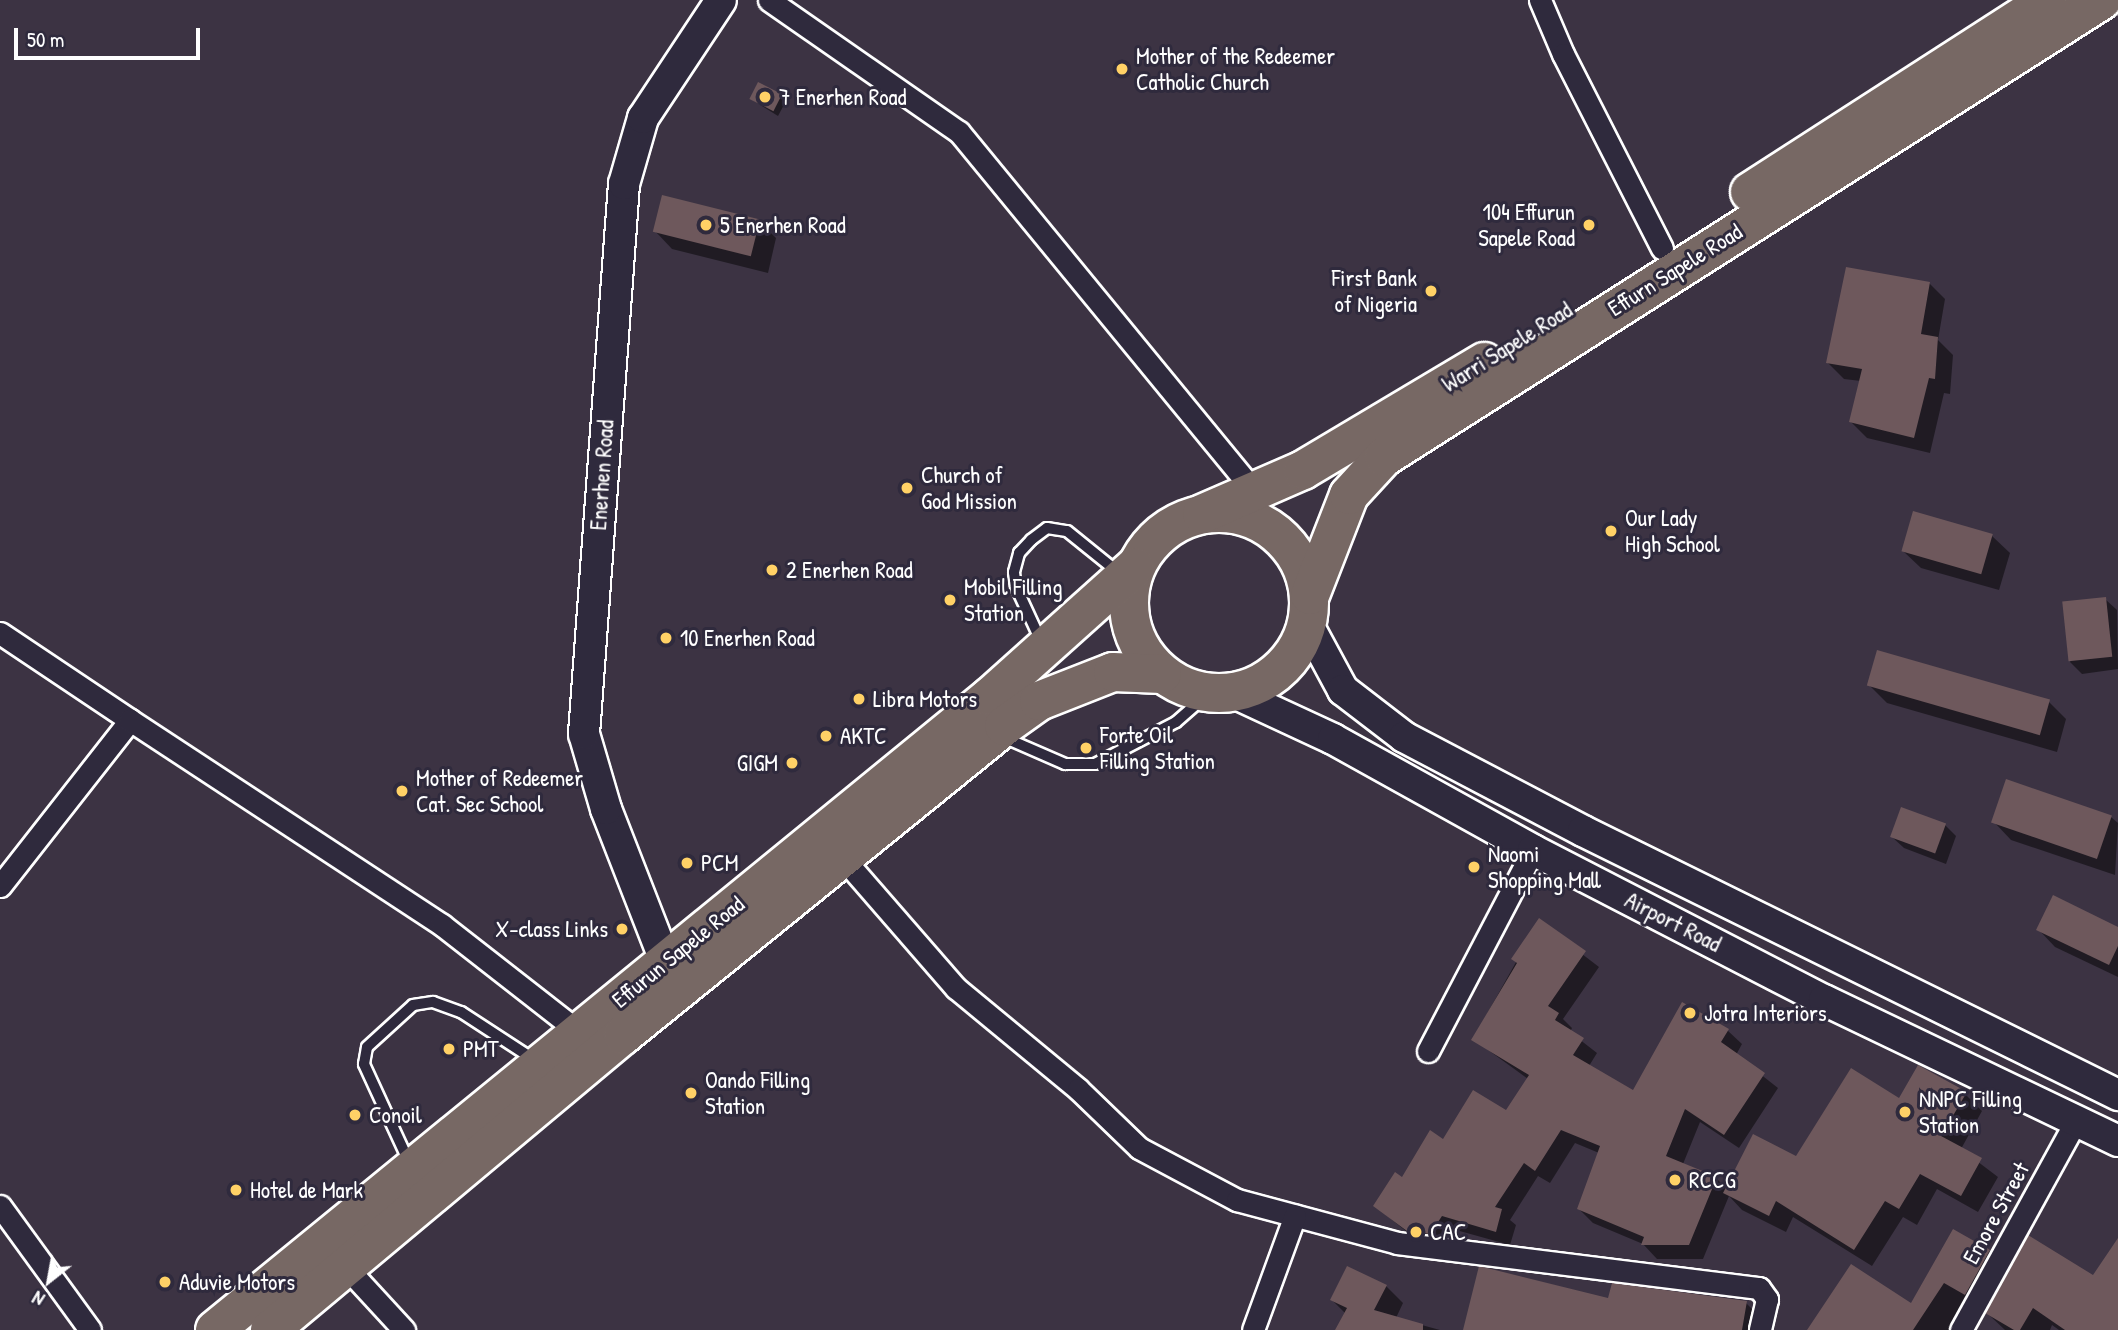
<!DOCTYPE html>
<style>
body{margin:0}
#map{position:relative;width:2118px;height:1330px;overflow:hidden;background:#3c3343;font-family:"Patrick Hand",sans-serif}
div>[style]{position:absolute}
.shadow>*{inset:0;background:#0007}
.building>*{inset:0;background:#6e585c;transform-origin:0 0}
.roads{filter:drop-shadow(2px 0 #fff) drop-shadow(-2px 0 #fff) drop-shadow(0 2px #fff) drop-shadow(0 -2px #fff)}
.lane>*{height:10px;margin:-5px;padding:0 5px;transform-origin:5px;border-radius:5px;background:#2f2a3d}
.street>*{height:21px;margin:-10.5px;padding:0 10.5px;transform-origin:10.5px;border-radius:10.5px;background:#2f2a3d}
.secondary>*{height:30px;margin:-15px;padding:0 15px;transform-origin:15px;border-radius:15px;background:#2f2a3d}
.highway>*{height:38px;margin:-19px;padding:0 19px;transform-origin:19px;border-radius:19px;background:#776864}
.highway>.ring{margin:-19px;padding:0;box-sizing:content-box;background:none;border:38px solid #776864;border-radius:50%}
.dots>*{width:19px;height:19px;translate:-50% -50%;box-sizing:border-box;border:4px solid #2f2a3d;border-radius:50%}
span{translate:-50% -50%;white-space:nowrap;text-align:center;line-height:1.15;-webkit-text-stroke:6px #2f2a3d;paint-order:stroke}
.poi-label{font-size:23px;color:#fff}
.left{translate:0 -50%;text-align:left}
.right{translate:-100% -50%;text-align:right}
.street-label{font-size:23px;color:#fff}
.north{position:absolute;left:14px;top:1246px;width:70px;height:70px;-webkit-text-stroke:5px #2f2a3d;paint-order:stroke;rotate:211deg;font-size:19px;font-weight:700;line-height:28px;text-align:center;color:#fff}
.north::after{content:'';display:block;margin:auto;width:24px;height:32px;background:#fff;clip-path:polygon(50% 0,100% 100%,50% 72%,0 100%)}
.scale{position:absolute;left:14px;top:28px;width:186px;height:32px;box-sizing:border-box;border:4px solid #fff;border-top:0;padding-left:9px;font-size:21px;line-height:24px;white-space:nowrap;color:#fff;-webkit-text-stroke:5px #2f2a3d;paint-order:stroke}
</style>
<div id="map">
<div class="shadow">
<div style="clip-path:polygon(781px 96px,786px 101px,778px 116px,751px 99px)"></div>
<div style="clip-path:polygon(759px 221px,776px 238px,768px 273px,672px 249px,655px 231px)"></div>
<div style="clip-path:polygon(1929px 283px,1945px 299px,1938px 340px,1953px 355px,1950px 394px,1944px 393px,1930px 453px,1867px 438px,1851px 422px,1861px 381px,1844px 379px,1828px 363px)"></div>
<div style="clip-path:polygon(1992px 536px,2010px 553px,1999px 590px,1921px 568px,1903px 551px)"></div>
<div style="clip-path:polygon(2105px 599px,2117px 610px,2118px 669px,2082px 674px,2070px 662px)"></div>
<div style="clip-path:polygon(1869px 685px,2049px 702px,2066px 719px,2057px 752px,1887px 703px)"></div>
<div style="clip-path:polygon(2111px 817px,2118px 823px,2115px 875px,2011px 840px,1994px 822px)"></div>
<div style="clip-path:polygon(1945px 825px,1956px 836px,1946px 864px,1904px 848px,1892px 837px)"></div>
<div style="clip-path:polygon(1539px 921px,1599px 967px,1563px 1019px,1572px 1028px,1570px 1032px,1597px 1053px,1589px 1066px,1633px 1092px,1727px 1030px,1742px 1044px,1736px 1055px,1778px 1088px,1739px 1148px,1700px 1122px,1683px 1164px,1716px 1178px,1727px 1189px,1797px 1158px,1900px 1101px,1965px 1094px,1982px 1111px,1961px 1149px,1998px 1177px,1978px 1212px,1937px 1189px,1917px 1225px,1903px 1217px,1872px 1266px,1793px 1217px,1786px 1232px,1742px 1210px,1729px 1196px,1703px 1259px,1657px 1259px,1643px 1244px,1593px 1223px,1579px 1209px,1599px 1153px,1575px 1143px,1550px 1183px,1538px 1176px,1510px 1220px,1516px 1225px,1510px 1245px,1456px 1230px,1445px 1247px,1423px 1245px,1375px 1206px,1444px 1141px,1507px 1113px,1528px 1079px,1473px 1039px)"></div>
<div style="clip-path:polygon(2038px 929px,2118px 929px,2118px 977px,2055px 947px)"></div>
<div style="clip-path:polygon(1954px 1231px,1989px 1251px,2010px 1272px,2094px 1277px,2118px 1251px,2118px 1330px,2059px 1330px,2052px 1325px,2050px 1330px,2005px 1330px,1988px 1314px,1966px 1303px,1949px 1330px,1809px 1330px,1912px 1306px)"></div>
<div style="clip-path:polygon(1386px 1286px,1403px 1303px,1396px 1318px,1440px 1330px,1337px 1330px,1346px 1314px,1332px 1300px)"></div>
<div style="clip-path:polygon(1609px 1300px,1746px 1303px,1763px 1320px,1761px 1330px,1465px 1330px)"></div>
</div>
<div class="building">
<div style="left:758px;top:82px;width:27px;height:19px;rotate:27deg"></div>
<div style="left:662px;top:195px;width:101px;height:38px;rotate:14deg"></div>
<div style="clip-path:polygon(1846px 267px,1930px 282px,1921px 334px,1938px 337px,1935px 379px,1929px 378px,1914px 438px,1849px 422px,1862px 369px,1826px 363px)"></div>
<div style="left:1913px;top:511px;width:83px;height:42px;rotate:16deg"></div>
<div style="left:2106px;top:597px;width:60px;height:44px;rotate:84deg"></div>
<div style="left:1877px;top:650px;width:180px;height:37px;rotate:16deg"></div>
<div style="left:2006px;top:779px;width:112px;height:46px;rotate:19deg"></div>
<div style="left:1901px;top:807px;width:48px;height:32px;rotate:20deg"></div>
<div style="clip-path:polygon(2053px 895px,2118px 927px,2118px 946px,2109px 965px,2036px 930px)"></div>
<div style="clip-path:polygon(1539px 918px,1586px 951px,1548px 1006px,1559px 1013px,1555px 1020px,1584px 1038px,1573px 1055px,1633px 1090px,1682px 1002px,1729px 1029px,1721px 1042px,1765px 1073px,1724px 1135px,1685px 1109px,1666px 1156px,1717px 1177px,1689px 1245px,1641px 1245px,1644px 1237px,1577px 1209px,1600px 1146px,1561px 1130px,1535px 1171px,1524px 1163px,1495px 1207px,1502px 1209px,1496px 1232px,1442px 1216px,1430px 1234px,1407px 1231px,1373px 1206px,1395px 1172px,1402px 1177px,1430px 1130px,1443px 1139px,1473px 1090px,1506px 1110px,1529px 1075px,1471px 1040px,1517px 963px,1511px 959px)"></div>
<div style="clip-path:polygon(1918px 1065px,1967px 1092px,1941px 1136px,1982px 1158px,1961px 1196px,1920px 1174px,1899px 1209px,1885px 1201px,1854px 1250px,1776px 1201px,1769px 1216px,1723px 1193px,1753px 1134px,1796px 1156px,1851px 1068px,1899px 1098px)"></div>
<div style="clip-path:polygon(1953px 1229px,1990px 1250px,1965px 1295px,1944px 1283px,1913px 1330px,1807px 1330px,1851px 1264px,1911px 1303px)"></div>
<div style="clip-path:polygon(2028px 1235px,2093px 1275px,2118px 1238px,2118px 1330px,2065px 1330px,2033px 1308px,2020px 1330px,2014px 1330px,1985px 1313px)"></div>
<div style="clip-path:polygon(1347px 1266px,1387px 1285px,1374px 1310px,1423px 1324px,1423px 1330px,1335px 1330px,1347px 1308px,1330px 1300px)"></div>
<div style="clip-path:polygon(1479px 1266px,1608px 1298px,1612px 1283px,1747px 1301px,1742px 1330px,1463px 1330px)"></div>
</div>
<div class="roads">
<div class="lane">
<div style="left:1041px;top:641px;width:60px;rotate:-114.8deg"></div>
<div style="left:1016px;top:587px;width:15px;rotate:-98deg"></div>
<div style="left:1014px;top:572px;width:20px;rotate:-75deg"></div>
<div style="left:1019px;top:553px;width:18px;rotate:-47deg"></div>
<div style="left:1031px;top:540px;width:20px;rotate:-37deg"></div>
<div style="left:1047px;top:528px;width:20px;rotate:9deg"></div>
<div style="left:1067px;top:531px;width:67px;rotate:38.9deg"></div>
<div style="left:1003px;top:737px;width:68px;rotate:23.5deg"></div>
<div style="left:1065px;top:764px;width:30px"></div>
<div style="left:1095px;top:764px;width:91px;rotate:-27.4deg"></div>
<div style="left:1176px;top:722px;width:44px;rotate:-41.3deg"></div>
<div style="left:409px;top:1162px;width:108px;rotate:-114.7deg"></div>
<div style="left:364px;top:1064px;width:17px;rotate:-80deg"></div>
<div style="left:367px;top:1047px;width:62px;rotate:-42.4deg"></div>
<div style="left:413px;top:1005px;width:20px;rotate:-9deg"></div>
<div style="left:433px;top:1002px;width:30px;rotate:20deg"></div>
<div style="left:461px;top:1012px;width:86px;rotate:33.1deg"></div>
</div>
<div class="street">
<div style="left:769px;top:0;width:231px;rotate:34.8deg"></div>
<div style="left:959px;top:132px;width:465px;rotate:50.6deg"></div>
<div style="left:1540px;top:0;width:59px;rotate:66.9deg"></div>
<div style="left:1563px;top:54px;width:218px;rotate:63deg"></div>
<div style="left:0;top:633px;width:156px;rotate:33.8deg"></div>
<div style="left:842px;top:857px;width:174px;rotate:49deg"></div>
<div style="left:956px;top:988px;width:158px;rotate:39.6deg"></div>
<div style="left:1078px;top:1089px;width:85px;rotate:44deg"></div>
<div style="left:1139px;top:1148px;width:111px;rotate:28deg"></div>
<div style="left:1237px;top:1200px;width:166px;rotate:15deg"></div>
<div style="left:1397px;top:1243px;width:365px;rotate:7.1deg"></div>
<div style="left:1759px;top:1288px;width:14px;rotate:54deg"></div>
<div style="left:1767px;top:1299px;width:32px;rotate:103deg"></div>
<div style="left:0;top:886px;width:211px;rotate:-51.9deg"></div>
<div style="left:130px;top:720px;width:373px;rotate:33.3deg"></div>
<div style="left:442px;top:925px;width:174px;rotate:38deg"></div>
<div style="left:1428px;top:1051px;width:227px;rotate:-62.4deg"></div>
<div style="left:0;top:1206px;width:153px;rotate:54deg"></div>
<div style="left:346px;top:1267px;width:86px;rotate:47.4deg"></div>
<div style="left:1253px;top:1330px;width:122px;rotate:-69.9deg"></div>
<div style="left:1961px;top:1330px;width:239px;rotate:-61.2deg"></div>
</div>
<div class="secondary">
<div style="left:1308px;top:625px;width:74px;rotate:61.7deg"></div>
<div style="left:1343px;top:690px;width:77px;rotate:37.6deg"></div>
<div style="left:1404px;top:737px;width:202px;rotate:27.7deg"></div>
<div style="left:1583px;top:831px;width:597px;rotate:26.26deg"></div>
<div style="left:1234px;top:693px;width:109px;rotate:24.9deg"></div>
<div style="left:1333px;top:739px;width:229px;rotate:29deg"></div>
<div style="left:1533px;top:850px;width:327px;rotate:27.3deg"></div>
<div style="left:1824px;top:1000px;width:326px;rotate:25.6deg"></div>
<div style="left:666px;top:963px;width:165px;rotate:-111.3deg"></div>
<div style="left:606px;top:809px;width:78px;rotate:-106.3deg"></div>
<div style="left:584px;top:734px;width:551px;rotate:-85.84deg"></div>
<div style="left:624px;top:184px;width:69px;rotate:-73.9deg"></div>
<div style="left:643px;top:118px;width:141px;rotate:-56.5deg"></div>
</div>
<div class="highway">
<div style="left:1750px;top:192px;width:354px;rotate:-32.8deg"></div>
<div class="ring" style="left:1129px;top:513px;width:142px;height:142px"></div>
<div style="left:1202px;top:514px;width:110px;rotate:-23.5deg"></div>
<div style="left:1303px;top:470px;width:211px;rotate:-30.8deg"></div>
<div style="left:1310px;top:595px;width:107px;rotate:-68.7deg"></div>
<div style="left:1349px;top:495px;width:52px;rotate:-47.4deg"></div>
<div style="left:1384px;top:457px;width:851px;rotate:-32.48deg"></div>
<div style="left:215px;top:1330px;width:1002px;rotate:-39.25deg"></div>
<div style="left:991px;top:696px;width:193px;rotate:-41.9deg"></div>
<div style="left:270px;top:1330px;width:460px;rotate:-39.9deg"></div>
<div style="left:623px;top:1035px;width:491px;rotate:-39deg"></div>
<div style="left:1004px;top:726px;width:43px;rotate:-35.5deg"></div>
<div style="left:1039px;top:701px;width:79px;rotate:-21.4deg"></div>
<div style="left:1113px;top:672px;width:49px;rotate:2.3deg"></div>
</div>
</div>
<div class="dots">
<div style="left:1122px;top:69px;background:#ffd166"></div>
<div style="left:765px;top:97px;background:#ffd166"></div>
<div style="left:706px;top:225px;background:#ffd166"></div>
<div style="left:1589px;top:225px;background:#ffd166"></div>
<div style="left:1431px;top:291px;background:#ffd166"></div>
<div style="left:907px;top:488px;background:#ffd166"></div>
<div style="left:1611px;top:531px;background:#ffd166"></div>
<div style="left:772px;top:570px;background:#ffd166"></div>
<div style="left:950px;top:600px;background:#ffd166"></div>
<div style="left:666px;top:638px;background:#ffd166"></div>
<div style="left:859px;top:699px;background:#ffd166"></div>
<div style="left:826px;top:736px;background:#ffd166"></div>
<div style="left:1086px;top:748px;background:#ffd166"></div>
<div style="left:792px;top:763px;background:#ffd166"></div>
<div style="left:402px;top:791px;background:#ffd166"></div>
<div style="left:687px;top:863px;background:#ffd166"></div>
<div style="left:1474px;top:867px;background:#ffd166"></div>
<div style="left:622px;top:929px;background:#ffd166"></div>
<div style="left:1690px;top:1013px;background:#ffd166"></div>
<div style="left:449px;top:1049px;background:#ffd166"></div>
<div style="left:691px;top:1093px;background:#ffd166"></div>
<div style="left:1905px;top:1112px;background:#ffd166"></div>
<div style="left:355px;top:1115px;background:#ffd166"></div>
<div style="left:1675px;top:1180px;background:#ffd166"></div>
<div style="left:236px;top:1190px;background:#ffd166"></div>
<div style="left:1416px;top:1232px;background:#ffd166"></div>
<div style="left:165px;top:1282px;background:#ffd166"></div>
</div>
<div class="poi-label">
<span class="left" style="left:1136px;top:69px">Mother of the Redeemer<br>Catholic Church</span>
<span class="left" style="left:779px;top:97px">7 Enerhen Road</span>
<span class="right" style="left:1575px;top:225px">104 Effurun<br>Sapele Road</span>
<span class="left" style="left:720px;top:225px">5 Enerhen Road</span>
<span class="right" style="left:1417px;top:291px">First Bank<br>of Nigeria</span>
<span class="left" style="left:921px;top:488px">Church of<br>God Mission</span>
<span class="left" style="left:1625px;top:531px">Our Lady<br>High School</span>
<span class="left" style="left:786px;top:570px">2 Enerhen Road</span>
<span class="left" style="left:964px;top:600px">Mobil Filling<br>Station</span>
<span class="left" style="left:680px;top:638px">10 Enerhen Road</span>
<span class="left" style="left:873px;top:699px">Libra Motors</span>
<span class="left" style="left:1100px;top:748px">Forte Oil<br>Filling Station</span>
<span class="left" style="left:840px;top:736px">AKTC</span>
<span class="right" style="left:778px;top:763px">GIGM</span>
<span class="left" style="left:416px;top:791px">Mother of Redeemer<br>Cat. Sec School</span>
<span class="left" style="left:1488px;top:867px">Naomi<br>Shopping Mall</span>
<span class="left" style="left:701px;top:863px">PCM</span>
<span class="right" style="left:608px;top:929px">X-class Links</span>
<span class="left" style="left:1704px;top:1013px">Jotra Interiors</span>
<span class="left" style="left:463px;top:1049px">PMT</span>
<span class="left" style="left:705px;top:1093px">Oando Filling<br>Station</span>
<span class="left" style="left:1919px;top:1112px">NNPC Filling<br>Station</span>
<span class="left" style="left:369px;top:1115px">Conoil</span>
<span class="left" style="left:1689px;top:1180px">RCCG</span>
<span class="left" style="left:250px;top:1190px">Hotel de Mark</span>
<span class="left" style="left:1430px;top:1232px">CAC</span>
<span class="left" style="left:179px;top:1282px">Aduvie Motors</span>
</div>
<div class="street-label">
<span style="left:1675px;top:270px;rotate:-32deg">Effurn Sapele Road</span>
<span style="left:1507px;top:347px;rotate:-32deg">Warri Sapele Road</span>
<span style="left:602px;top:475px;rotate:-86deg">Enerhen Road</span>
<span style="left:1673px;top:922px;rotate:27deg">Airport Road</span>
<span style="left:678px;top:952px;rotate:-39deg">Effurun Sapele Road</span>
<span style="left:1996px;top:1213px;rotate:-61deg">Emore Street</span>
</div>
<div class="north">N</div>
<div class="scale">50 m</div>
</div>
